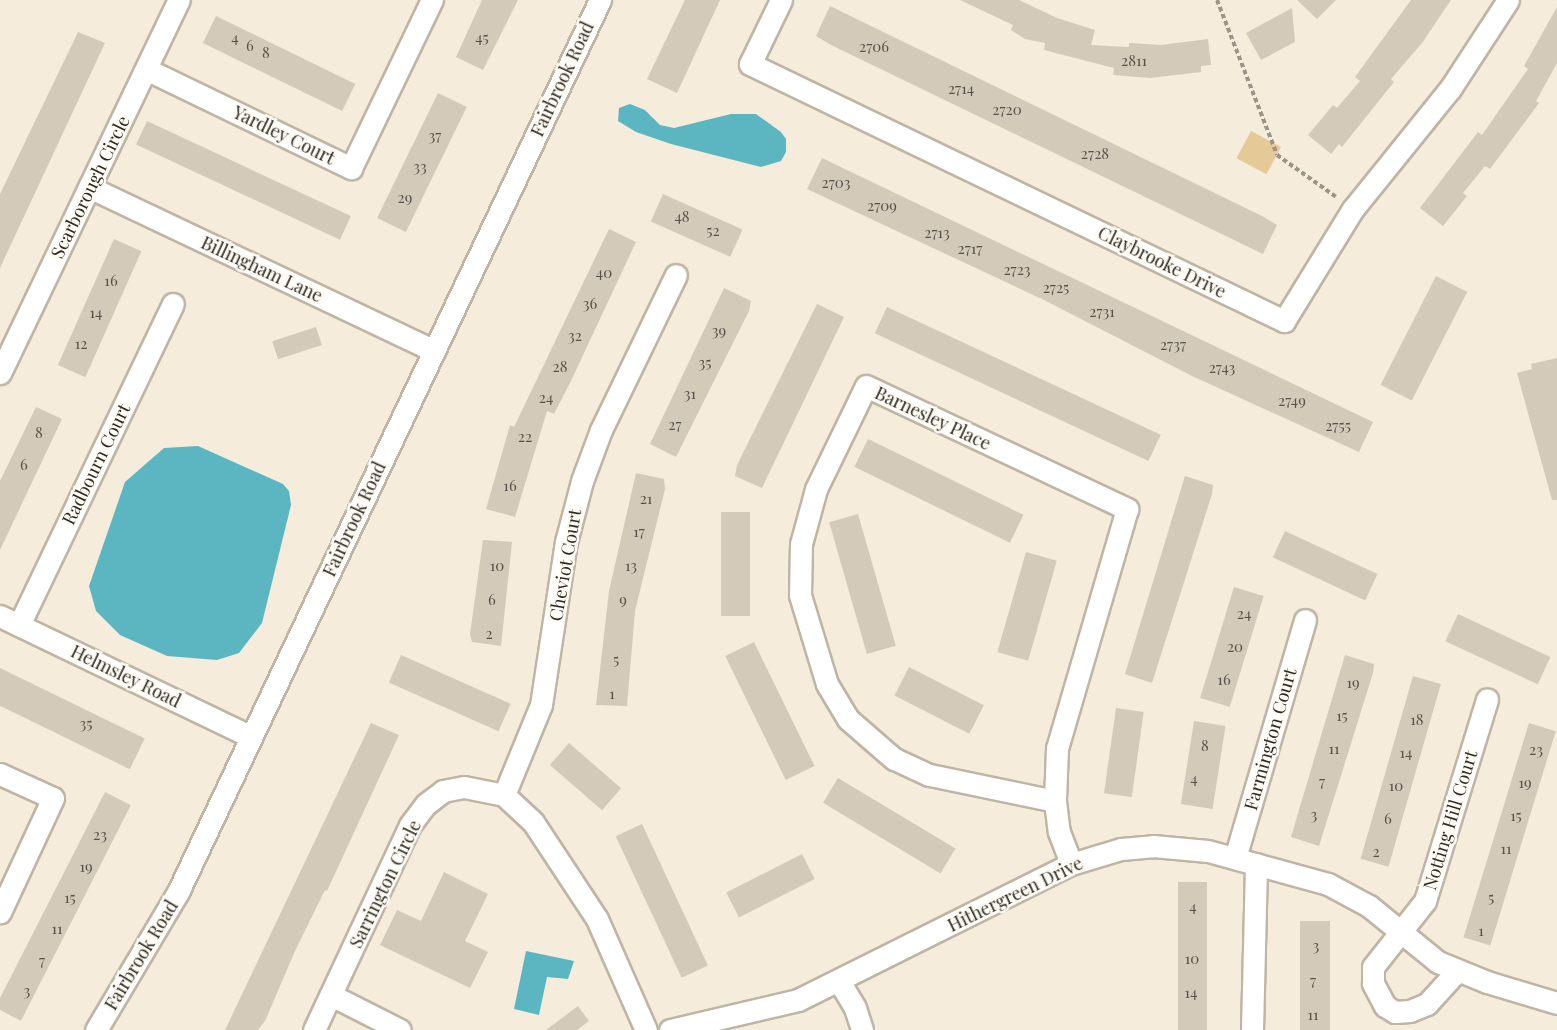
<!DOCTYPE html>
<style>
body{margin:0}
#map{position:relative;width:1557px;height:1030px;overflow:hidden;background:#f6ecdc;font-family:"Playfair Display",serif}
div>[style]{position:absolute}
.green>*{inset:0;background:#e5c997;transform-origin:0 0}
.water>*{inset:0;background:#5cb6c1}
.building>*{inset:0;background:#d3caba;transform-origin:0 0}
.path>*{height:4px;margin-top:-2px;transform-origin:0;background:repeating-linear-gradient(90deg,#9c9489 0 4.5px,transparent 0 7.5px)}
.roads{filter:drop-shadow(2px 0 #beb5a5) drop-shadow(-2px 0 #beb5a5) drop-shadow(0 2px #beb5a5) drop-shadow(0 -2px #beb5a5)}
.minor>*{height:21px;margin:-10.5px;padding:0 10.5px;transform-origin:10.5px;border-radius:10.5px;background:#fff}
span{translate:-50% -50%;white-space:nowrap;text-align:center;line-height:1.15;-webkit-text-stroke:5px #fefaf4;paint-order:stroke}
.number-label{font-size:15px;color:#565149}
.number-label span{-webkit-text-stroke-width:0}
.street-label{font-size:18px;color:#2d2923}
</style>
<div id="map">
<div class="green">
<div style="left:1251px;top:131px;width:34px;height:31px;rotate:28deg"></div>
</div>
<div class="water">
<div style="clip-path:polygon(630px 104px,645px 110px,660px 125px,674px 128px,731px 114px,756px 114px,781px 132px,786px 139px,786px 152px,781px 161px,761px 167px,671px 144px,636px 132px,618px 121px,619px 108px)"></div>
<div style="clip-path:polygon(198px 446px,283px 484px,289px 491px,291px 505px,262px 623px,239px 653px,217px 660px,167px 656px,120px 635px,96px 611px,89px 586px,125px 482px,164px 448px)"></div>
<div style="clip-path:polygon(526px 951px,574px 961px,568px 979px,547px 977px,539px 1015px,514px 1009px)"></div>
</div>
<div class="building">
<div style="clip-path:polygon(482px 0,518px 0,483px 70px,456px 57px)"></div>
<div style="clip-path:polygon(685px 0,720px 0,677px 93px,647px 79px)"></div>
<div style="clip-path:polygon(960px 0,1019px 0,1057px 18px,1095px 30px,1091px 45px,1129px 47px,1129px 43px,1161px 45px,1208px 39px,1211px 65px,1201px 66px,1201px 72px,1150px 78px,1113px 75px,1114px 68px,1044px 50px,1045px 43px,1025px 39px,1011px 30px,1013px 25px)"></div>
<div style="clip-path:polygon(1297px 0,1336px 0,1317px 19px)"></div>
<div style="clip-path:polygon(1411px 0,1451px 0,1422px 43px,1391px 79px,1394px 82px,1342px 147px,1339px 144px,1331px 154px,1308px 135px,1333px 105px,1337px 108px,1360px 81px,1355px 77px)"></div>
<div style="clip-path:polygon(830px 6px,1262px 216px,1277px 225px,1263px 254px,831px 45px,816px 36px)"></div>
<div style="clip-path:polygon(1557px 7px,1557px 63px,1536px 101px,1539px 103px,1490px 169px,1485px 166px,1463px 193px,1467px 196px,1443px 226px,1420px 208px,1478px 132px,1482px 135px,1528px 69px,1524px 66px)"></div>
<div style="clip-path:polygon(1292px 8px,1295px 42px,1261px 60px,1246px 33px)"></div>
<div style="left:216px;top:16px;width:155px;height:30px;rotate:26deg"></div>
<div style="clip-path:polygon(78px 32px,105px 43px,0 268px,0 194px)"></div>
<div style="left:438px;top:93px;width:32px;height:139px;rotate:26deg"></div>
<div style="left:147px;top:121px;width:225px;height:26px;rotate:25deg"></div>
<div style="clip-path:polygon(822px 158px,1373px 422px,1359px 452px,1192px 376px,1044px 300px,807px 189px)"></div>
<div style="left:663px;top:194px;width:87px;height:30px;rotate:24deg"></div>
<div style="clip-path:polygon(609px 229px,636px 242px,570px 383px,554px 414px,547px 411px,515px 517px,486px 509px,510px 425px,514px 427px)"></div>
<div style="left:114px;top:239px;width:30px;height:138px;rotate:24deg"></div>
<div style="left:1436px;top:276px;width:35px;height:122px;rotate:27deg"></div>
<div style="clip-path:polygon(724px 288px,751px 301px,749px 311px,676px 457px,650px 444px)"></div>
<div style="clip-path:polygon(817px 304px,844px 317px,762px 488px,735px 476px,737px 465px)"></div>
<div style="left:887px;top:307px;width:302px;height:29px;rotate:25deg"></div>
<div style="left:316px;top:327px;width:19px;height:46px;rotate:72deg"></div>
<div style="clip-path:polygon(1557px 358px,1557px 500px,1552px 500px,1517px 373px,1532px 369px,1531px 364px)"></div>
<div style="clip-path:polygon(36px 407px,62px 419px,0 550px,0 481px)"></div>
<div style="left:868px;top:439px;width:173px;height:31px;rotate:26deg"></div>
<div style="clip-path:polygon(636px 473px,664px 479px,665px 489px,635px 611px,627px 706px,596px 705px,609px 591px)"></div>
<div style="clip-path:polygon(1185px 476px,1213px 485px,1212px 494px,1152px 683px,1125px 674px)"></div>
<div style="left:721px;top:512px;width:29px;height:104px"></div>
<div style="left:858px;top:514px;width:137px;height:30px;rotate:74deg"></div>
<div style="left:1285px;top:531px;width:102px;height:29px;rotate:25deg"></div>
<div style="clip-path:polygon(483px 540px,512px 542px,501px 646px,472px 642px,470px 634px)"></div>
<div style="left:1026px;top:552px;width:32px;height:104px;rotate:16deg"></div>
<div style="left:1234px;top:587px;width:31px;height:116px;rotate:17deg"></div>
<div style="left:1458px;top:614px;width:102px;height:30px;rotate:25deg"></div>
<div style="left:754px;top:642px;width:138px;height:32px;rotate:64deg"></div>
<div style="left:401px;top:655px;width:120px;height:30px;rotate:24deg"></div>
<div style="clip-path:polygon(1345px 655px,1374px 664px,1373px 673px,1319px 846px,1291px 837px)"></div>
<div style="left:909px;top:667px;width:84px;height:32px;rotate:27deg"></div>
<div style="left:0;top:668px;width:161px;height:34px;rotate:26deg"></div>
<div style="left:1413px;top:676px;width:29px;height:190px;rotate:16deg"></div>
<div style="left:1116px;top:708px;width:28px;height:86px;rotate:8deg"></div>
<div style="left:1194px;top:721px;width:32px;height:84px;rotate:9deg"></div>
<div style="clip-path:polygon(371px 723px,399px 735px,327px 891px,325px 890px,295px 951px,265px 1021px,258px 1030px,225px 1030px)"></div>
<div style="left:1529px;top:723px;width:28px;height:224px;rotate:17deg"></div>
<div style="left:569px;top:743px;width:69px;height:29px;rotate:41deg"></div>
<div style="left:838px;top:778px;width:137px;height:29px;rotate:31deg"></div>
<div style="left:105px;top:792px;width:29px;height:242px;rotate:27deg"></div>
<div style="left:642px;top:824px;width:156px;height:29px;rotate:65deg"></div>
<div style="left:802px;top:854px;width:28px;height:85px;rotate:63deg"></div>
<div style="clip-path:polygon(444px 872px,488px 894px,465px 941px,488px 952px,470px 988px,380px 945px,397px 910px,421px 921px)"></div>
<div style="left:1178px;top:882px;width:29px;height:148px"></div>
<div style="left:1300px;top:921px;width:30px;height:109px"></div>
<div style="clip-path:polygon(578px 1006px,589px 1021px,577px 1030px,546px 1030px)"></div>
</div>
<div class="path">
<div style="left:1217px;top:0;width:166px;rotate:68.8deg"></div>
<div style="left:1277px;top:155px;width:72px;rotate:35.4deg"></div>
</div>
<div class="roads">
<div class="minor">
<div style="left:781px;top:0;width:71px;rotate:115.8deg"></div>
<div style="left:750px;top:64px;width:593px;rotate:25.7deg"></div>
<div style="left:1284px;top:321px;width:132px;rotate:-58.4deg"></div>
<div style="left:1353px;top:209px;width:154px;rotate:-51.1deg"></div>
<div style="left:1450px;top:89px;width:106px;rotate:-56.9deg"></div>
<div style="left:146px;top:69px;width:228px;rotate:25.8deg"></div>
<div style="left:351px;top:168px;width:187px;rotate:-64.3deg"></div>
<div style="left:89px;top:187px;width:382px;rotate:25.4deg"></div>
<div style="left:0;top:373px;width:414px;rotate:-64.4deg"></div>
<div style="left:0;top:616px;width:279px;rotate:25.7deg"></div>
<div style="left:19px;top:625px;width:356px;rotate:-64.4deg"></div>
<div style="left:0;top:774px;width:58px;rotate:24.4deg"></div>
<div style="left:53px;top:798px;width:126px;rotate:114.9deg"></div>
<div style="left:504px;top:795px;width:97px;rotate:-67.7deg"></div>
<div style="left:541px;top:705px;width:165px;rotate:-81.3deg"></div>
<div style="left:566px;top:542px;width:63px;rotate:-75.3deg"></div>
<div style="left:582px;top:481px;width:54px;rotate:-69.6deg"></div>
<div style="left:601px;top:430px;width:172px;rotate:-64.2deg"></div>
<div style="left:1055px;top:801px;width:129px;rotate:-168.3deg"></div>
<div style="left:929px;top:775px;width:38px;rotate:-155deg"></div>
<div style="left:894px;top:759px;width:61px;rotate:-139deg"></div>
<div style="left:848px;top:719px;width:41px;rotate:-121deg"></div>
<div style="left:827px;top:684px;width:93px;rotate:-106.9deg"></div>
<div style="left:800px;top:595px;width:51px;rotate:-88.9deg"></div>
<div style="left:801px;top:544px;width:57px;rotate:-74.7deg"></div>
<div style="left:816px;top:489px;width:114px;rotate:-64.1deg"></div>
<div style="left:866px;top:386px;width:289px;rotate:25.2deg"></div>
<div style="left:1127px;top:509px;width:249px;rotate:106.3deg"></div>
<div style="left:1057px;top:748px;width:53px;rotate:92.2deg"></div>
<div style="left:1055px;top:801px;width:31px;rotate:83deg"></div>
<div style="left:1059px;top:832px;width:34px;rotate:69deg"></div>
<div style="left:1235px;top:858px;width:248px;rotate:-73.6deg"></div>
<div style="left:1457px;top:971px;width:45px;rotate:132.3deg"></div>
<div style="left:1427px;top:1004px;width:18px;rotate:158deg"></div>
<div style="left:1410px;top:1011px;width:15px;rotate:176deg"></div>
<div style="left:1395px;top:1012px;width:12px;rotate:-149deg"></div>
<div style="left:1385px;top:1006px;width:26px;rotate:-118deg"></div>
<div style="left:1373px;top:983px;width:16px;rotate:-90deg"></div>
<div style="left:1373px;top:967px;width:84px;rotate:-51.8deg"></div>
<div style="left:1425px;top:901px;width:211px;rotate:-72.9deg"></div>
<div style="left:839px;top:981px;width:31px;rotate:59deg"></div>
<div style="left:855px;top:1008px;width:23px;rotate:72deg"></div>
<div style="left:331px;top:995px;width:77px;rotate:26.9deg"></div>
<div style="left:96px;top:1030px;width:161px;rotate:-59.3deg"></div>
<div style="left:178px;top:892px;width:987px;rotate:-64.68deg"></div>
<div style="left:314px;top:1030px;width:226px;rotate:-64.9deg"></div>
<div style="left:410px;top:825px;width:26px;rotate:-53deg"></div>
<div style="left:426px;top:804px;width:21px;rotate:-37deg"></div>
<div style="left:443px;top:791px;width:21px;rotate:-11deg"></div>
<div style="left:464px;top:787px;width:41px;rotate:11.3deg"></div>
<div style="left:504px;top:795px;width:40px;rotate:43deg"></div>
<div style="left:533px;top:822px;width:116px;rotate:56.6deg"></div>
<div style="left:597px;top:919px;width:121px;rotate:66.2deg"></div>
<div style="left:670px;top:1030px;width:131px;rotate:-13.2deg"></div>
<div style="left:798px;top:1000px;width:305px;rotate:-26.5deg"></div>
<div style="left:1071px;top:864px;width:52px;rotate:-16.7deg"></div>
<div style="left:1121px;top:849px;width:32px;rotate:-5deg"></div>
<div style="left:1153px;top:846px;width:55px;rotate:5.2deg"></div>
<div style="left:1208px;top:851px;width:124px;rotate:15.4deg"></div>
<div style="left:1328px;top:884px;width:47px;rotate:28.2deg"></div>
<div style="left:1369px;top:906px;width:89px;rotate:39.1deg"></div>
<div style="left:1438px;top:962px;width:53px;rotate:22.2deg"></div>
<div style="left:1487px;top:982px;width:73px;rotate:16.7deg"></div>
<div style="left:1252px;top:1030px;width:166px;rotate:-88.6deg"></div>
</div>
</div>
<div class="number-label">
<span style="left:235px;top:38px">4</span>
<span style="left:482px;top:38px">45</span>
<span style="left:250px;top:46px">6</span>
<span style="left:874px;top:47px">2706</span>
<span style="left:266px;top:53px">8</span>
<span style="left:1134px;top:61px">2811</span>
<span style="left:961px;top:89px">2714</span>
<span style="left:1007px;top:110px">2720</span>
<span style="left:435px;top:136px">37</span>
<span style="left:1095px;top:154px">2728</span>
<span style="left:420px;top:167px">33</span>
<span style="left:836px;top:183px">2703</span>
<span style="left:405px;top:198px">29</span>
<span style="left:882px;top:206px">2709</span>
<span style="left:682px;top:217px">48</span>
<span style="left:713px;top:231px">52</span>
<span style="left:937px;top:233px">2713</span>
<span style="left:970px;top:249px">2717</span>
<span style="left:1017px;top:270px">2723</span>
<span style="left:604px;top:273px">40</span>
<span style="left:111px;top:281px">16</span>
<span style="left:1056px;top:288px">2725</span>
<span style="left:590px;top:304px">36</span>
<span style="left:1102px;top:312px">2731</span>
<span style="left:96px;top:313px">14</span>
<span style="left:719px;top:331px">39</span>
<span style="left:575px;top:336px">32</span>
<span style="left:81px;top:344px">12</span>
<span style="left:1173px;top:345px">2737</span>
<span style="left:705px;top:363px">35</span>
<span style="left:560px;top:367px">28</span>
<span style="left:1222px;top:368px">2743</span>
<span style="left:690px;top:394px">31</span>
<span style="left:546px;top:398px">24</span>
<span style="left:1292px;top:401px">2749</span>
<span style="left:675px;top:425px">27</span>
<span style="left:1338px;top:426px">2755</span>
<span style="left:39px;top:433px">8</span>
<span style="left:525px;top:437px">22</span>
<span style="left:24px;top:465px">6</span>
<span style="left:510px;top:486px">16</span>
<span style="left:646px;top:499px">21</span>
<span style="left:639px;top:532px">17</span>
<span style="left:497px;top:566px">10</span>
<span style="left:631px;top:566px">13</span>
<span style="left:492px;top:600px">6</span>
<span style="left:623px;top:600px">9</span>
<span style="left:1244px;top:614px">24</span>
<span style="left:489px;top:634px">2</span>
<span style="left:1235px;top:647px">20</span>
<span style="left:616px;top:660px">5</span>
<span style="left:1224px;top:680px">16</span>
<span style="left:1353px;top:683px">19</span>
<span style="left:612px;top:694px">1</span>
<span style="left:1342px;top:716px">15</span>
<span style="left:1417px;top:720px">18</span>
<span style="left:86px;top:724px">35</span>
<span style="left:1205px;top:746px">8</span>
<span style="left:1334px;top:749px">11</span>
<span style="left:1536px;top:750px">23</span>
<span style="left:1406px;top:753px">14</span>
<span style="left:1194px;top:779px">4</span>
<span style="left:1322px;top:782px">7</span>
<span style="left:1525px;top:783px">19</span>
<span style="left:1396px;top:786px">10</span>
<span style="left:1314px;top:815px">3</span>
<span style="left:1516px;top:816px">15</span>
<span style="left:1388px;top:819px">6</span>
<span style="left:100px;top:835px">23</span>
<span style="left:1506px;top:849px">11</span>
<span style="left:1376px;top:852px">2</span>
<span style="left:86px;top:867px">19</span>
<span style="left:70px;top:898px">15</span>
<span style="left:1491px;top:898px">5</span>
<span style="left:1193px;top:907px">4</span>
<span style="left:57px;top:929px">11</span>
<span style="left:1481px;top:931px">1</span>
<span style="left:1316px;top:946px">3</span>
<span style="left:1192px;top:959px">10</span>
<span style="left:42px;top:961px">7</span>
<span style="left:1313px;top:981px">7</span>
<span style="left:27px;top:991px">3</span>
<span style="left:1191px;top:993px">14</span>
<span style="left:1313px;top:1015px">11</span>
</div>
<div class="street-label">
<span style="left:562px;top:79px;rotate:-65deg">Fairbrook Road</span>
<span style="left:284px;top:135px;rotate:26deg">Yardley Court</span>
<span style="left:90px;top:187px;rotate:-64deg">Scarborough Circle</span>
<span style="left:1162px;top:262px;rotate:26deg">Claybrooke Drive</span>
<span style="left:262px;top:269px;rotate:25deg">Billingham Lane</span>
<span style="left:933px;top:418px;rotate:25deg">Barnesley Place</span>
<span style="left:96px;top:464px;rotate:-64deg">Radbourn Court</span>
<span style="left:354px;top:519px;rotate:-65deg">Fairbrook Road</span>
<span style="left:565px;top:565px;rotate:-80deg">Cheviot Court</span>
<span style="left:126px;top:676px;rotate:26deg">Helmsley Road</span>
<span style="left:1270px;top:739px;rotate:-74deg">Farmington Court</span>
<span style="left:1450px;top:820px;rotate:-73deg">Notting Hill Court</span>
<span style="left:385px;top:884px;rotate:-64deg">Sarrington Circle</span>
<span style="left:1015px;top:894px;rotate:-26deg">Hithergreen Drive</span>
<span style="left:141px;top:955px;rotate:-59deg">Fairbrook Road</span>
</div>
</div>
